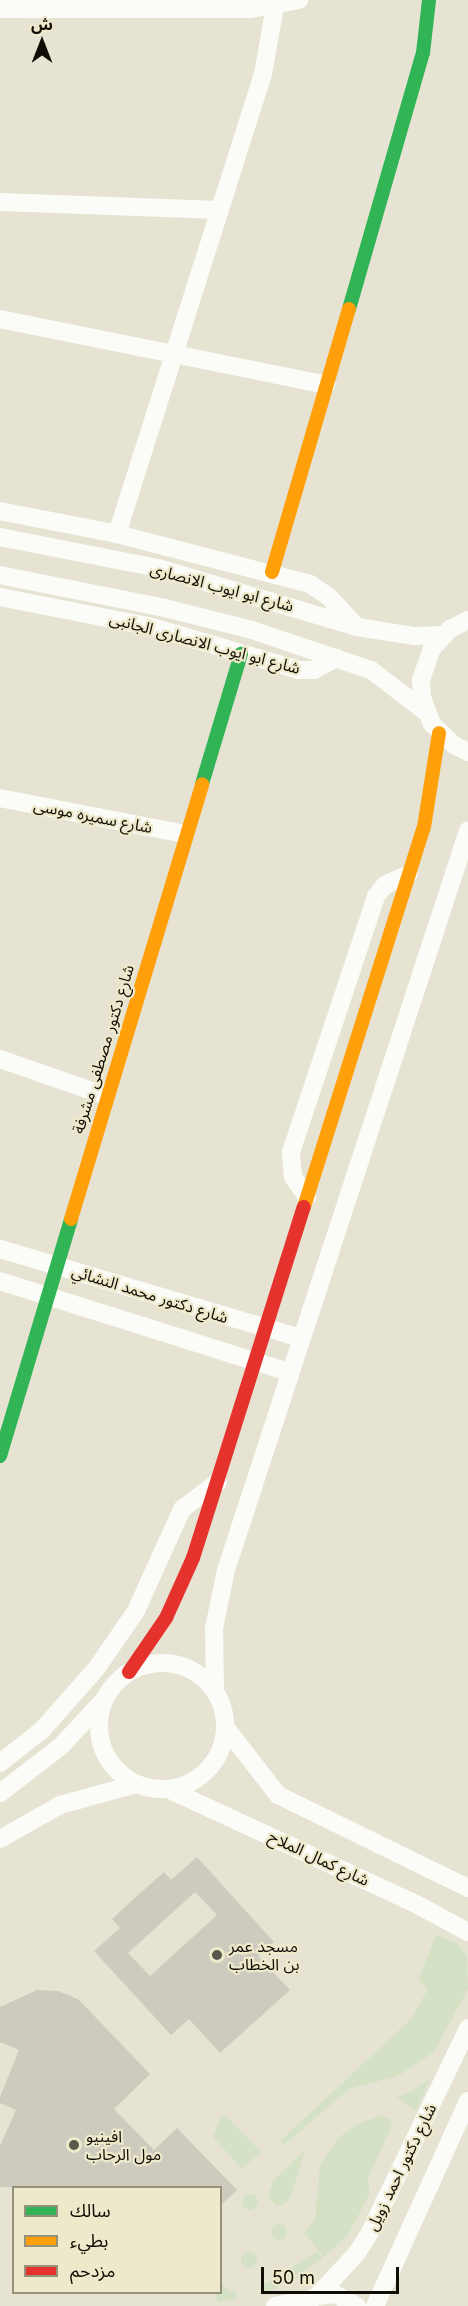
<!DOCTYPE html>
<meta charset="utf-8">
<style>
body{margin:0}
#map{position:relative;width:468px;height:2306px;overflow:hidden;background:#e6e3d3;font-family:Inter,"Noto Sans Arabic",sans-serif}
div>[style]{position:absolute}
.green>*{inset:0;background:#d4e1c4;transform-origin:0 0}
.round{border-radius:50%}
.building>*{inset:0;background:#cdcbbe}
.street>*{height:18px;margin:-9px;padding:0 9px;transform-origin:9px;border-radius:9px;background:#fbfbf8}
.street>.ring{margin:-9px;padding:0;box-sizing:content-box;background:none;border:18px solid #fbfbf8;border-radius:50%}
.fast>*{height:14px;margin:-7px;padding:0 7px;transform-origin:7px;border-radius:7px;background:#30b455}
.slow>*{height:14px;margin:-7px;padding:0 7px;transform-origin:7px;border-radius:7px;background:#ff9f0a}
.jam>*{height:14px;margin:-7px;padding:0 7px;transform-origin:7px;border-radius:7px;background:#e5322d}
.dots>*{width:16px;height:16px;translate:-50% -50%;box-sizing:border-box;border:3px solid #eee9cb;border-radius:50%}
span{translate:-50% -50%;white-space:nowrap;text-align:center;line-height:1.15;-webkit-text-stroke:4.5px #eee9cb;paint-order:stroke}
.street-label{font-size:16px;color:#0f0d04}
.poi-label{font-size:16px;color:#0f0d04}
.left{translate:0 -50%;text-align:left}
.legend{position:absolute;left:12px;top:2186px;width:210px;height:108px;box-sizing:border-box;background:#eee9cb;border:2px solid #95917b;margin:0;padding:8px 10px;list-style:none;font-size:18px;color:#0f0d04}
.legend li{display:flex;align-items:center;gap:12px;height:30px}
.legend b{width:30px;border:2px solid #95917b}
.north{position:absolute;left:12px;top:12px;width:60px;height:60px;-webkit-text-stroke:4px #eee9cb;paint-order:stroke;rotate:0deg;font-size:16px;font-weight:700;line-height:24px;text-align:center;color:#0f0d04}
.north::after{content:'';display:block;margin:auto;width:21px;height:27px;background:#0f0d04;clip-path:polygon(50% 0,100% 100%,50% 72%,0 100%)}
.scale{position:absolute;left:261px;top:2267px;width:138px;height:27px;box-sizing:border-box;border:3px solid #0f0d04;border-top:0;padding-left:8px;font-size:18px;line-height:21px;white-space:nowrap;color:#0f0d04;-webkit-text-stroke:4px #eee9cb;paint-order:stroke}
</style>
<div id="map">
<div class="green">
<div style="clip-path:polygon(436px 1935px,458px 1944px,467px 1957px,468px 1989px,434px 2052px,398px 2076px,349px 2089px,284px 2145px,280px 2141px,411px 2019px,428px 1989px,418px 1980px)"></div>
<div style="clip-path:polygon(429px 2080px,416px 2111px,397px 2097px,410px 2092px)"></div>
<div style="clip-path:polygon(226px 2116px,261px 2152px,242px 2169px,213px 2137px,221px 2117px)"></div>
<div style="clip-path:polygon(379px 2116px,389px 2118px,392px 2125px,368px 2178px,370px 2193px,348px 2235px,324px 2257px,304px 2233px,315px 2220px,320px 2165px,338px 2138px,356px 2125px)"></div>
<div style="clip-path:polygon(305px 2150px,290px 2198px,283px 2205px,275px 2205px,268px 2196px,273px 2181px)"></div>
<div class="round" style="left:242px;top:2194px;width:16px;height:16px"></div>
<div class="round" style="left:271px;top:2224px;width:16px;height:16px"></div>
<div style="left:318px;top:2251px;width:9px;height:66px;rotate:58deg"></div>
<div class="round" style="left:241px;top:2252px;width:16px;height:16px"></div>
<div style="clip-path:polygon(221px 2282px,229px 2292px,235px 2290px,237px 2299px,218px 2302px,214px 2293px,220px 2292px)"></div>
</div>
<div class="building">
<div style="clip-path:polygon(evenodd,197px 1857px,274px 1942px,258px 1956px,290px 1990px,220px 2053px,189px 2019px,171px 2035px,94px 1951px,120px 1928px,112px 1919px,138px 1895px,164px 1872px,171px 1880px,197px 1857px,195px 1892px,217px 1915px,150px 1976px,128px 1953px,195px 1892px)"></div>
<div style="clip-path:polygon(37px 1990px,58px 1991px,78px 1999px,150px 2074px,114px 2109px,154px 2150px,177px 2128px,237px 2190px,220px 2206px,220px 2187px,0 2187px,0 2146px,16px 2110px,0 2103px,0 2097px,19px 2050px,0 2042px,0 2007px)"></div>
</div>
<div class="street">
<div style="left:0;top:9px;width:251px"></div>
<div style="left:251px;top:9px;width:49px;rotate:-10.6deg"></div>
<div style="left:0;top:202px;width:220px;rotate:2.1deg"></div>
<div style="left:0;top:319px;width:333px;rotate:11.4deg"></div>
<div style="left:0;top:511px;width:119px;rotate:11.1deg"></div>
<div style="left:117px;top:534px;width:199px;rotate:14.5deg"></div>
<div style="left:310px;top:584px;width:22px;rotate:34deg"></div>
<div style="left:328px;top:596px;width:42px;rotate:46.9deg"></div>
<div style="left:117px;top:534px;width:483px;rotate:-72.4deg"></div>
<div style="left:263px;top:74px;width:69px;rotate:-80deg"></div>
<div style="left:0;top:537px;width:161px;rotate:11.1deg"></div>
<div style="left:158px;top:568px;width:208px;rotate:16.5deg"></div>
<div style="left:357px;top:627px;width:58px;rotate:9deg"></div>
<div style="left:414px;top:636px;width:29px;rotate:-2deg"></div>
<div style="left:0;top:575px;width:168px;rotate:11.3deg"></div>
<div style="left:165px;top:608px;width:90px;rotate:14.2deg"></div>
<div style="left:252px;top:630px;width:126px;rotate:18.6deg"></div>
<div style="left:371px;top:670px;width:71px;rotate:37.5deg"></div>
<div style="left:0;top:597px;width:151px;rotate:11.1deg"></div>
<div style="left:148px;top:626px;width:157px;rotate:16.2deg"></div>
<div style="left:299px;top:670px;width:15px"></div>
<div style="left:314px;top:670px;width:26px;rotate:-28deg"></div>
<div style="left:468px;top:620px;width:20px;rotate:153deg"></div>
<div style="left:450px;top:629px;width:26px;rotate:133deg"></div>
<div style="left:432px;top:648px;width:34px;rotate:109deg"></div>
<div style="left:421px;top:680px;width:17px;rotate:87deg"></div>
<div style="left:422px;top:697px;width:29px;rotate:70deg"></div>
<div style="left:432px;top:724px;width:30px;rotate:44deg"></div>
<div style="left:454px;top:745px;width:16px;rotate:27deg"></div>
<div style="left:0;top:798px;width:189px;rotate:11deg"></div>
<div style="left:0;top:1059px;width:112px;rotate:19.2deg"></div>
<div style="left:307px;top:1197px;width:24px;rotate:-125deg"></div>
<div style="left:293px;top:1177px;width:25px;rotate:-95deg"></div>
<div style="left:291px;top:1152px;width:270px;rotate:-71.6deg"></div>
<div style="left:376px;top:896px;width:14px;rotate:-51deg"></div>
<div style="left:385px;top:885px;width:26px;rotate:-25deg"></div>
<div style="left:0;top:1249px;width:313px;rotate:16.5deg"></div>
<div style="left:0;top:1281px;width:303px;rotate:17.5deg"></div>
<div class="ring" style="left:99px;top:1663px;width:108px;height:108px"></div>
<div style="left:215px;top:1691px;width:63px;rotate:-90.9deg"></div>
<div style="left:214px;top:1628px;width:59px;rotate:-78.3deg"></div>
<div style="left:226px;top:1570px;width:778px;rotate:-71.87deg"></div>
<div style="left:226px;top:1728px;width:85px;rotate:52.2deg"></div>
<div style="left:278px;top:1795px;width:212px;rotate:26.1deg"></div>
<div style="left:0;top:1763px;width:53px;rotate:-38.2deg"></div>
<div style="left:42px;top:1730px;width:81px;rotate:-48.5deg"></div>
<div style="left:96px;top:1669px;width:70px;rotate:-55.4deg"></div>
<div style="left:136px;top:1611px;width:112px;rotate:-65.7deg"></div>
<div style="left:182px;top:1509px;width:45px;rotate:-36.9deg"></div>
<div style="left:168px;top:1789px;width:273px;rotate:24.9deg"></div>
<div style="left:416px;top:1904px;width:59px;rotate:28.3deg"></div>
<div style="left:0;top:1793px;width:77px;rotate:-37.6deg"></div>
<div style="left:61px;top:1746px;width:62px;rotate:-47deg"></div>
<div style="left:0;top:1839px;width:69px;rotate:-29.5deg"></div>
<div style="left:60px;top:1805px;width:80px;rotate:-15.3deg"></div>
<div style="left:317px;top:2296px;width:59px;rotate:-47.1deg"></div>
<div style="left:357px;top:2253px;width:25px;rotate:-58deg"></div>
<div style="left:370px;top:2232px;width:226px;rotate:-64.3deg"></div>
<div style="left:275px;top:2306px;width:37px;rotate:-11deg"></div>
<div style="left:301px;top:2306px;width:19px;rotate:-32deg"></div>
<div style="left:317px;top:2296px;width:18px;rotate:-6deg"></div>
<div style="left:335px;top:2294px;width:25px;rotate:29deg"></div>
<div style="left:375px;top:2306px;width:225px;rotate:-65.6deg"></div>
</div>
<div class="fast">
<div style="left:349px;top:309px;width:266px;rotate:-73.9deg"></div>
<div style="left:423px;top:53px;width:53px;rotate:-83.5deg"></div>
<div style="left:202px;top:784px;width:136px;rotate:-73.3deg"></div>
<div style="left:0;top:1456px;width:247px;rotate:-73.3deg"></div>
</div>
<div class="slow">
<div style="left:272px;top:572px;width:274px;rotate:-73.7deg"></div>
<div style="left:304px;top:1207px;width:398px;rotate:-72.5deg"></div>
<div style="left:424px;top:827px;width:95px;rotate:-80.9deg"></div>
<div style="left:71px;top:1219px;width:454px;rotate:-73.2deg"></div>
</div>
<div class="jam">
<div style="left:129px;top:1672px;width:65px;rotate:-55.6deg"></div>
<div style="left:166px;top:1618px;width:66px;rotate:-65.8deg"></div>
<div style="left:193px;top:1558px;width:368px;rotate:-72.5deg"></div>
</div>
<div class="dots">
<div style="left:217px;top:1955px;background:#5a584c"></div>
<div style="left:74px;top:2145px;background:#5a584c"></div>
</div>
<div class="street-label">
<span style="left:222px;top:587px;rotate:15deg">شارع ابو ايوب الانصارى</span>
<span style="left:205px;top:643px;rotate:15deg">شارع ابو ايوب الانصارى الجانبى</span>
<span style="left:93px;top:816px;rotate:11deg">شارع سميره موسى</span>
<span style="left:103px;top:1049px;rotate:-73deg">شارع دكتور مصطفى مشرفة</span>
<span style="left:150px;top:1294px;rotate:17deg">شارع دكتور محمد النشائي</span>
<span style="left:319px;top:1858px;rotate:25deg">شارع كمال الملاح</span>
<span style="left:401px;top:2167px;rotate:-64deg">شارع دكتور احمد زويل</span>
</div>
<div class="poi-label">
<span class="left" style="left:229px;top:1955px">مسجد عمر<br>بن الخطاب</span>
<span class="left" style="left:86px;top:2145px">افينيو<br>مول الرحاب</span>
</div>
<ul class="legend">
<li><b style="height:8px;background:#30b455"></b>سالك</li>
<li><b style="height:8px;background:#ff9f0a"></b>بطيء</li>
<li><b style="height:8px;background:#e5322d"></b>مزدحم</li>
</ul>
<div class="north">ش</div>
<div class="scale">50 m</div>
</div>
